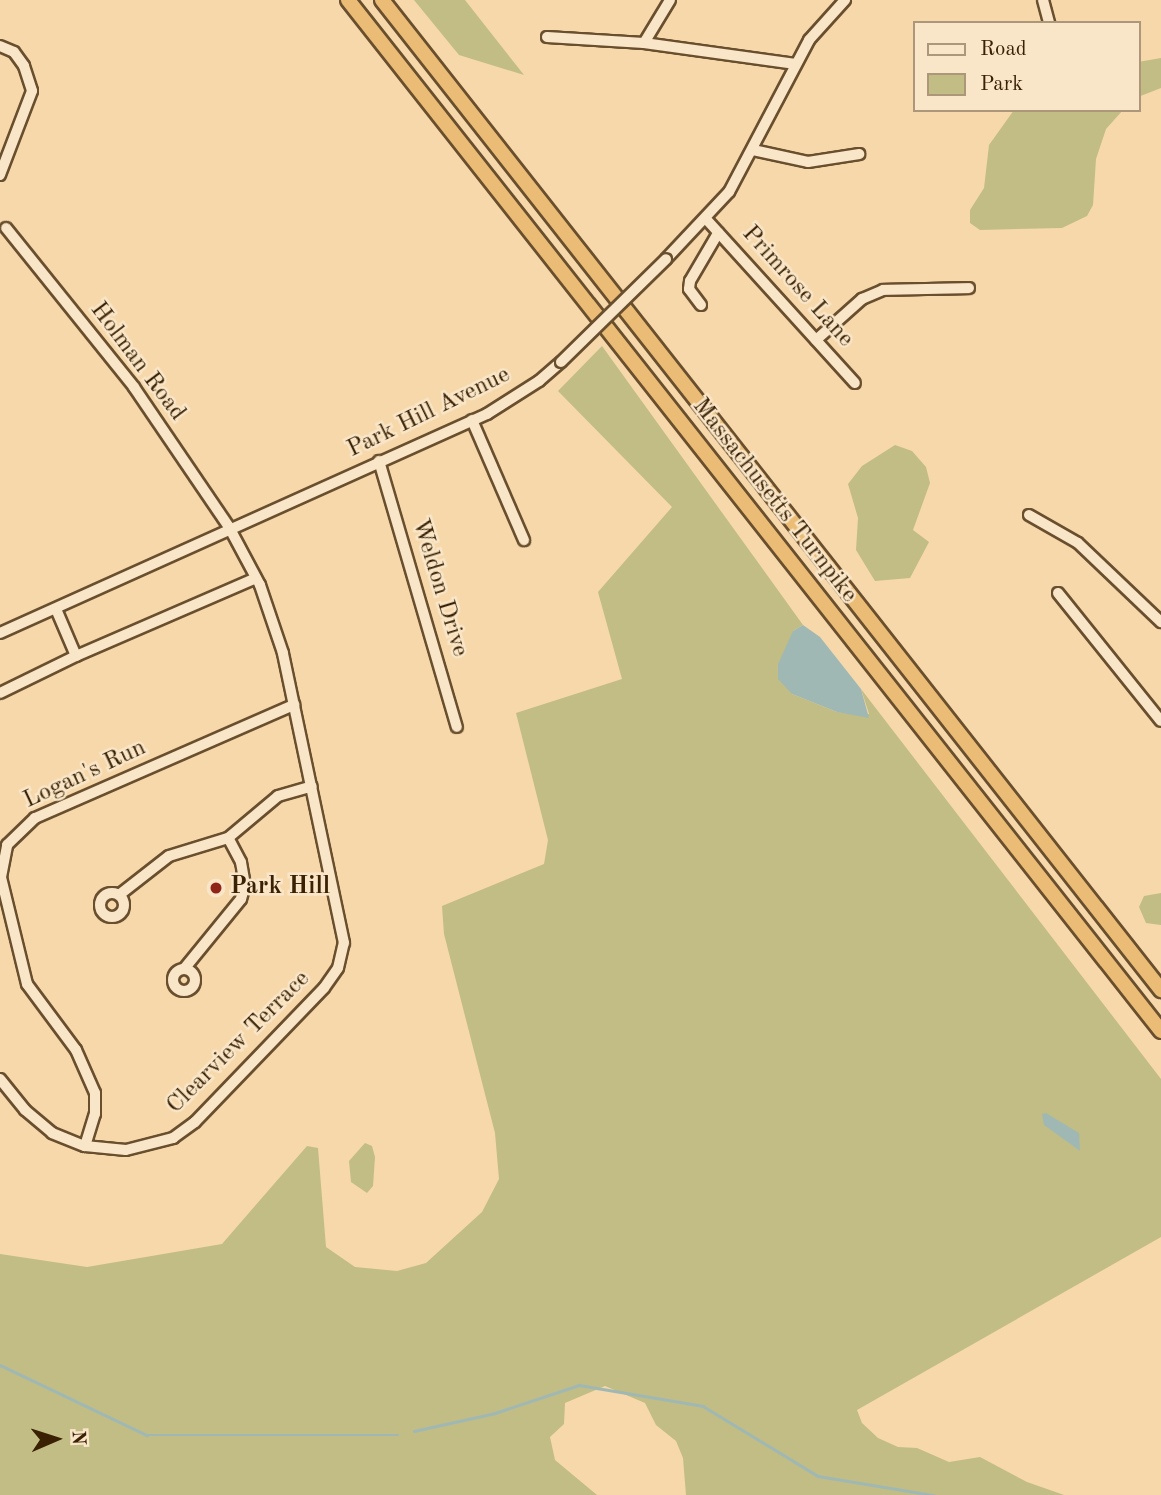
<!DOCTYPE html>
<style>
body{margin:0}
#map{position:relative;width:1161px;height:1495px;overflow:hidden;background:#f6d8aa;font-family:"Old Standard TT",serif}
div>[style]{position:absolute}
.green>*{inset:0;background:#c1bd85}
.water>*{inset:0;background:#a0b8b3}
.stream>*{height:2.5px;margin:-1.25px;padding:0 1.25px;transform-origin:1.25px;border-radius:1.25px;background:#a0b8b3}
.roads{filter:drop-shadow(2px 0 #694f2e) drop-shadow(-2px 0 #694f2e) drop-shadow(0 2px #694f2e) drop-shadow(0 -2px #694f2e)}
.minor>*{height:10px;margin:-5px;padding:0 5px;transform-origin:5px;border-radius:5px;background:#f9e6c8}
.minor>.ring{margin:-5px;padding:0;box-sizing:content-box;background:none;border:10px solid #f9e6c8;border-radius:50%}
.highway>*{height:14px;margin:-7px;padding:0 7px;transform-origin:7px;border-radius:7px;background:#ebbc75}
.bridges{filter:drop-shadow(2px 0 #694f2e) drop-shadow(-2px 0 #694f2e) drop-shadow(0 2px #694f2e) drop-shadow(0 -2px #694f2e)}
.minor-bridge>*{height:10px;margin:-5px;padding:0 5px;transform-origin:5px;border-radius:5px;background:#f9e6c8}
.dots>*{width:19px;height:19px;translate:-50% -50%;box-sizing:border-box;border:4px solid #f9e6c8;border-radius:50%}
span{translate:-50% -50%;white-space:nowrap;text-align:center;line-height:1.15;-webkit-text-stroke:5px #f9e6c8;paint-order:stroke}
.street-label{font-size:24px;color:#3a2104}
.poi-label{font-size:24px;color:#3a2104;font-weight:700}
.left{translate:0 -50%;text-align:left}
.legend{position:absolute;left:913px;top:21px;width:228px;height:91px;box-sizing:border-box;background:#f9e6c8;border:2px solid #ad977a;margin:0;padding:9px 12px;list-style:none;font-size:21px;color:#3a2104}
.legend li{display:flex;align-items:center;gap:14px;height:35px}
.legend b{width:35px;border:2px solid #ad977a}
.north{position:absolute;left:21px;top:1404px;width:70px;height:70px;-webkit-text-stroke:5px #f9e6c8;paint-order:stroke;rotate:87deg;font-size:19px;font-weight:700;line-height:28px;text-align:center;color:#3a2104}
.north::after{content:'';display:block;margin:auto;width:24px;height:32px;background:#3a2104;clip-path:polygon(50% 0,100% 100%,50% 72%,0 100%)}
</style>
<div id="map">
<div class="green">
<div style="clip-path:polygon(414px 0,465px 0,524px 75px,459px 55px)"></div>
<div style="clip-path:polygon(1161px 58px,1161px 88px,1138px 97px,1138px 62px)"></div>
<div style="clip-path:polygon(1014px 110px,1123px 110px,1106px 129px,1096px 159px,1093px 205px,1087px 216px,1062px 228px,980px 230px,970px 223px,970px 210px,984px 188px,989px 145px)"></div>
<div style="clip-path:polygon(602px 346px,803px 625px,793px 631px,792px 694px,837px 712px,869px 714px,861px 689px,1161px 1079px,1161px 1237px,857px 1410px,862px 1423px,878px 1438px,898px 1447px,917px 1448px,949px 1462px,980px 1457px,1027px 1482px,1064px 1495px,686px 1495px,683px 1458px,676px 1441px,656px 1425px,645px 1403px,605px 1386px,565px 1403px,564px 1424px,550px 1437px,555px 1460px,597px 1495px,0 1495px,0 1254px,87px 1267px,222px 1244px,307px 1146px,318px 1148px,326px 1247px,355px 1267px,397px 1271px,426px 1263px,482px 1212px,499px 1179px,495px 1133px,444px 934px,442px 906px,544px 864px,548px 840px,516px 713px,622px 679px,598px 592px,672px 507px,558px 391px)"></div>
<div style="clip-path:polygon(895px 445px,912px 451px,926px 467px,930px 483px,913px 530px,929px 542px,910px 578px,875px 581px,856px 550px,858px 518px,848px 484px,862px 466px)"></div>
<div style="clip-path:polygon(1161px 893px,1161px 925px,1146px 923px,1139px 907px,1144px 896px)"></div>
<div style="clip-path:polygon(365px 1143px,372px 1146px,375px 1157px,373px 1186px,367px 1193px,351px 1182px,349px 1161px)"></div>
</div>
<div class="water">
<div style="clip-path:polygon(803px 625px,820px 637px,861px 689px,869px 718px,837px 712px,792px 694px,778px 679px,778px 664px,793px 631px)"></div>
<div style="clip-path:polygon(1046px 1113px,1079px 1133px,1080px 1151px,1044px 1125px,1042px 1114px)"></div>
</div>
<div class="stream">
<div style="left:0;top:1365px;width:163px;rotate:25.5deg"></div>
<div style="left:147px;top:1435px;width:251px"></div>
<div style="left:414px;top:1431px;width:83px;rotate:-12.5deg"></div>
<div style="left:495px;top:1413px;width:89px;rotate:-18.4deg"></div>
<div style="left:579px;top:1385px;width:126px;rotate:9.6deg"></div>
<div style="left:703px;top:1406px;width:135px;rotate:31.3deg"></div>
<div style="left:818px;top:1476px;width:117px;rotate:9.4deg"></div>
</div>
<div class="roads">
<div class="minor">
<div style="left:1043px;top:0;width:24px;rotate:75deg"></div>
<div style="left:547px;top:37px;width:97px;rotate:3.5deg"></div>
<div style="left:644px;top:43px;width:153px;rotate:7.9deg"></div>
<div style="left:644px;top:43px;width:50px;rotate:-58.8deg"></div>
<div style="left:0;top:46px;width:15px;rotate:23deg"></div>
<div style="left:14px;top:52px;width:17px;rotate:54deg"></div>
<div style="left:24px;top:66px;width:26px;rotate:72deg"></div>
<div style="left:32px;top:91px;width:90px;rotate:110.9deg"></div>
<div style="left:753px;top:150px;width:56px;rotate:12.3deg"></div>
<div style="left:808px;top:162px;width:52px;rotate:-8.9deg"></div>
<div style="left:707px;top:220px;width:220px;rotate:47.8deg"></div>
<div style="left:666px;top:259px;width:92px;rotate:-46.8deg"></div>
<div style="left:729px;top:192px;width:172px;rotate:-62.2deg"></div>
<div style="left:809px;top:40px;width:54px;rotate:-48deg"></div>
<div style="left:701px;top:305px;width:20px;rotate:-127deg"></div>
<div style="left:689px;top:289px;width:8px;rotate:-83deg"></div>
<div style="left:690px;top:281px;width:56px;rotate:-59.7deg"></div>
<div style="left:816px;top:340px;width:62px;rotate:-41.7deg"></div>
<div style="left:862px;top:299px;width:23px;rotate:-23deg"></div>
<div style="left:883px;top:290px;width:86px;rotate:-1.3deg"></div>
<div style="left:472px;top:420px;width:131px;rotate:66.6deg"></div>
<div style="left:379px;top:461px;width:277px;rotate:73.7deg"></div>
<div style="left:1029px;top:515px;width:56px;rotate:29.7deg"></div>
<div style="left:1078px;top:543px;width:115px;rotate:43.6deg"></div>
<div style="left:1058px;top:593px;width:164px;rotate:51.2deg"></div>
<div style="left:56px;top:609px;width:51px;rotate:66.9deg"></div>
<div style="left:76px;top:656px;width:196px;rotate:-23.4deg"></div>
<div style="left:0;top:633px;width:534px;rotate:-24.21deg"></div>
<div style="left:487px;top:414px;width:62px;rotate:-32.4deg"></div>
<div style="left:539px;top:381px;width:29px;rotate:-41deg"></div>
<div style="left:0;top:693px;width:85px;rotate:-26deg"></div>
<div class="ring" style="left:100px;top:893px;width:14px;height:14px"></div>
<div style="left:119px;top:895px;width:63px;rotate:-38deg"></div>
<div style="left:169px;top:856px;width:62px;rotate:-17deg"></div>
<div style="left:228px;top:838px;width:65px;rotate:-40deg"></div>
<div style="left:278px;top:796px;width:35px;rotate:-16deg"></div>
<div class="ring" style="left:173px;top:969px;width:12px;height:12px"></div>
<div style="left:184px;top:969px;width:90px;rotate:-50.8deg"></div>
<div style="left:241px;top:899px;width:15px;rotate:-74deg"></div>
<div style="left:245px;top:885px;width:23px;rotate:-100deg"></div>
<div style="left:241px;top:862px;width:27px;rotate:-118deg"></div>
<div style="left:0;top:1079px;width:40px;rotate:51deg"></div>
<div style="left:25px;top:1110px;width:35px;rotate:40deg"></div>
<div style="left:52px;top:1133px;width:35px;rotate:22deg"></div>
<div style="left:85px;top:1146px;width:41px;rotate:5.6deg"></div>
<div style="left:126px;top:1150px;width:49px;rotate:-14.3deg"></div>
<div style="left:173px;top:1138px;width:27px;rotate:-36deg"></div>
<div style="left:195px;top:1122px;width:186px;rotate:-46.1deg"></div>
<div style="left:324px;top:988px;width:24px;rotate:-55deg"></div>
<div style="left:338px;top:968px;width:26px;rotate:-77deg"></div>
<div style="left:344px;top:943px;width:296px;rotate:-101.9deg"></div>
<div style="left:283px;top:653px;width:72px;rotate:-108.7deg"></div>
<div style="left:260px;top:585px;width:66px;rotate:-118.1deg"></div>
<div style="left:229px;top:527px;width:169px;rotate:-124.2deg"></div>
<div style="left:134px;top:387px;width:204px;rotate:-128.8deg"></div>
<div style="left:85px;top:1146px;width:34px;rotate:-73deg"></div>
<div style="left:95px;top:1114px;width:21px;rotate:-90deg"></div>
<div style="left:95px;top:1093px;width:47px;rotate:-113.8deg"></div>
<div style="left:76px;top:1050px;width:82px;rotate:-126.6deg"></div>
<div style="left:27px;top:984px;width:110px;rotate:-103.7deg"></div>
<div style="left:1px;top:877px;width:33px;rotate:-79deg"></div>
<div style="left:7px;top:845px;width:39px;rotate:-44deg"></div>
<div style="left:35px;top:818px;width:283px;rotate:-23.6deg"></div>
</div>
<div class="highway">
<div style="left:348px;top:0;width:1313px;rotate:51.74deg"></div>
<div style="left:382px;top:0;width:1260px;rotate:51.8deg"></div>
</div>
</div>
<div class="bridges">
<div class="minor-bridge">
<div style="left:561px;top:362px;width:147px;rotate:-44.4deg"></div>
</div>
</div>
<div class="dots">
<div style="left:216px;top:888px;background:#8f2418"></div>
</div>
<div class="street-label">
<span style="left:797px;top:287px;rotate:48deg">Primrose Lane</span>
<span style="left:137px;top:362px;rotate:53deg">Holman Road</span>
<span style="left:429px;top:413px;rotate:-26deg">Park Hill Avenue</span>
<span style="left:774px;top:501px;rotate:52deg">Massachusetts Turnpike</span>
<span style="left:439px;top:588px;rotate:73deg">Weldon Drive</span>
<span style="left:85px;top:775px;rotate:-25deg">Logan's Run</span>
<span style="left:239px;top:1043px;rotate:-45deg">Clearview Terrace</span>
</div>
<div class="poi-label">
<span class="left" style="left:230px;top:888px">Park Hill</span>
</div>
<ul class="legend">
<li><b style="height:9px;background:#f9e6c8"></b>Road</li>
<li><b style="height:19px;background:#c1bd85"></b>Park</li>
</ul>
<div class="north">N</div>
</div>
